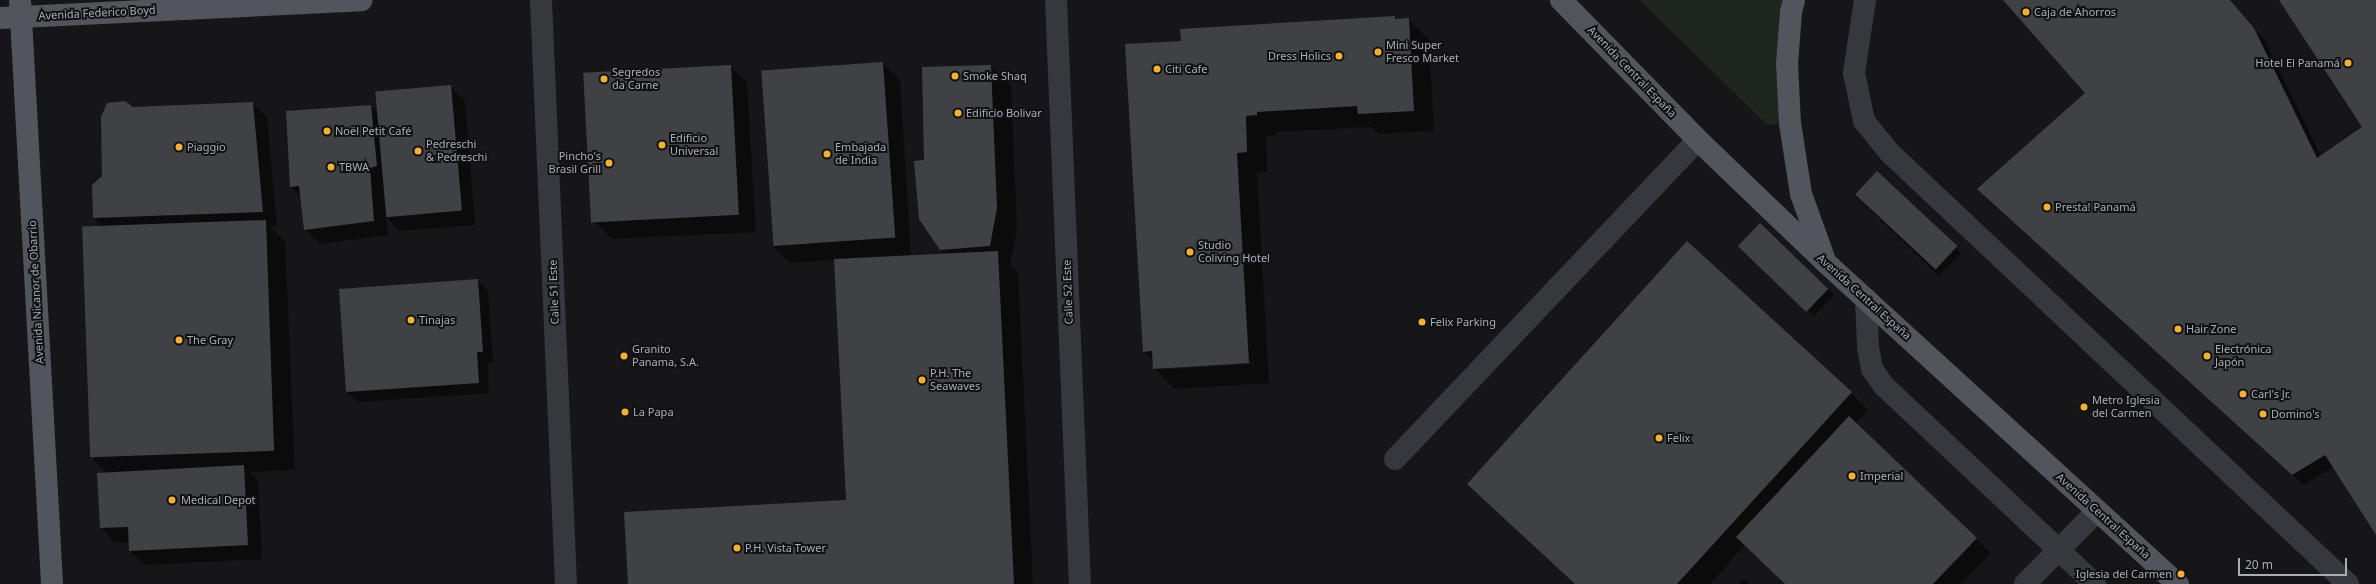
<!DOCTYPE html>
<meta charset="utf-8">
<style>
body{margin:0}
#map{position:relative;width:2376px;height:584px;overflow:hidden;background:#161618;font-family:"Noto Sans",sans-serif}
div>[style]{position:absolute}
.green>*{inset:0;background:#1e261f}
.shadow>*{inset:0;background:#0007;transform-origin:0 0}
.building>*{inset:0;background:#404145;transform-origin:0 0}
.minor>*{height:22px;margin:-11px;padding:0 11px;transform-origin:11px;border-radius:11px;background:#37383d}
.major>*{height:22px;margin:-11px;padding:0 11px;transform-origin:11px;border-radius:11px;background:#53555c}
.dots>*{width:11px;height:11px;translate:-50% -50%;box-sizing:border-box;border:2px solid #111113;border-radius:50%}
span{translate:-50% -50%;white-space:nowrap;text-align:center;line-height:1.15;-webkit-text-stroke:4px #111113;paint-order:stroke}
.poi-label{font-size:11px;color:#a8adb8}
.left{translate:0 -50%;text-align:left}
.right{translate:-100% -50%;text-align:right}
.street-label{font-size:11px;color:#a8adb8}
.scale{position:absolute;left:2238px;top:558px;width:109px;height:18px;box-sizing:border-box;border:2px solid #a8adb8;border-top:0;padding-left:5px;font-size:12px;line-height:14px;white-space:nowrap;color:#a8adb8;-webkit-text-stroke:3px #111113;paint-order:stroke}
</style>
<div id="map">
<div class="green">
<div style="clip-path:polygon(1640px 0,1783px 0,1776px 71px,1781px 120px,1776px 124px,1767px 125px)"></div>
</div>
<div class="shadow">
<div style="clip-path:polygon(2005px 0,2230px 0,2265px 40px,2321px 156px,2363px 127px,2280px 0,2376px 0,2376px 533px,2333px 467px,2304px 485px,1989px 200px,2087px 93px)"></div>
<div style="clip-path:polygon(evenodd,1395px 17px,1398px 20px,1408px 19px,1429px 40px,1434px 131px,1379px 134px,1371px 127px,1277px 132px,1277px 135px,1266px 136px,1267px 172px,1257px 173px,1269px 383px,1175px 389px,1154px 368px,1154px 361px,1144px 351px,1182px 42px,1395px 17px,1254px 362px,1254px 364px,1169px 369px,1167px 367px,1254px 362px)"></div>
<div style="clip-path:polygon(883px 63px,900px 80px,911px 257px,947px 255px,941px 249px,925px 161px,990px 66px,1011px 86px,1017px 229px,1010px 265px,1018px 273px,1033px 584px,629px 584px,846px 501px,835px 260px,790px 263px,773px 246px)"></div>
<div style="clip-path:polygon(730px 66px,747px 83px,756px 232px,612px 239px,595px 222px)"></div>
<div style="clip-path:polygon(450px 86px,465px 101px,475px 225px,400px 231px,386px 217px,388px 235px,320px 244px,305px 229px,301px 198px,291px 187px,370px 106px,378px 113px)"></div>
<div style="clip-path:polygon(253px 103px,267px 118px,277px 226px,270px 227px,285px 241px,295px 470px,250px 472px,258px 481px,262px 559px,145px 565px,130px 551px,130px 542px,115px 543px,101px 528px,98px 474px,107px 473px,94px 460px,105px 229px,94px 218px,103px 176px,133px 108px)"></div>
<div style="left:1877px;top:172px;width:117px;height:32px;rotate:44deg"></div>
<div style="clip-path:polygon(1745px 251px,1828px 289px,1834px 295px,1814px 316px)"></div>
<div style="clip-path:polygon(477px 280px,488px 291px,493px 362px,488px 363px,489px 393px,358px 402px,347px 392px)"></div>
<div style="clip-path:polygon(1851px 393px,1868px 410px,1855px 424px,1991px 553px,1961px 584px,1786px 584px,1745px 545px,1710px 584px,1575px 584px,1468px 484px)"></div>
<div style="clip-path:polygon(1744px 579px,1749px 584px,1739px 584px)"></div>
</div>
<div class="building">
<div style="clip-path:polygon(2003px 0,2230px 0,2254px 28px,2317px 158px,2362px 127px,2279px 0,2376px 0,2376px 535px,2325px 455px,2292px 475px,1977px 189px,2085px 93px)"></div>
<div style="clip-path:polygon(1395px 16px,1395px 19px,1409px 18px,1414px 111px,1358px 114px,1357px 106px,1257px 112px,1257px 115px,1246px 116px,1247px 152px,1237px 153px,1249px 363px,1153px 369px,1152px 351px,1143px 352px,1125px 44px,1181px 41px,1180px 29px)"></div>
<div style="left:883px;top:62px;width:176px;height:122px;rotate:86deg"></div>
<div style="left:731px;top:65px;width:150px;height:148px;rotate:87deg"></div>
<div style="clip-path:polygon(991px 65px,997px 208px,990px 246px,940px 250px,919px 219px,914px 161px,924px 160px,922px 67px)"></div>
<div style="left:451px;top:85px;width:126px;height:76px;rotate:85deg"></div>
<div style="clip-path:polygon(125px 101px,133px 107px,253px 102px,263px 212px,93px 218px,92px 185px,102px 176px,101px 117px,107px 103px)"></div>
<div style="clip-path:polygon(371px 105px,377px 166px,370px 168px,374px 221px,304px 230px,299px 186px,290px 187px,286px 111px)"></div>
<div style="left:1877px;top:171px;width:110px;height:32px;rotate:43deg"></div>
<div style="left:266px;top:220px;width:231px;height:184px;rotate:88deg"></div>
<div style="left:1760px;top:223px;width:95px;height:32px;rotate:44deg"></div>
<div style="clip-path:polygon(1687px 241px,1852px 392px,1677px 584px,1575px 584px,1467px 484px)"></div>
<div style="clip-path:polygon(998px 251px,1014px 584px,628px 584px,624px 512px,846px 500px,834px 259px)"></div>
<div style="clip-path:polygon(478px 279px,483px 352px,477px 352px,479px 383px,346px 392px,339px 289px)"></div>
<div style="clip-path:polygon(1849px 416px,1977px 538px,1933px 584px,1785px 584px,1736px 537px)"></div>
<div style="clip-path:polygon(244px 465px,248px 545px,129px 551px,128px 527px,100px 528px,97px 473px)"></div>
</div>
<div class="minor">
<div style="left:541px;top:0;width:585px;rotate:87.55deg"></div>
<div style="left:1056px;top:0;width:584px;rotate:87.65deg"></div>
<div style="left:1865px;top:0;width:74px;rotate:98.6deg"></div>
<div style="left:1854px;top:73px;width:49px;rotate:78.2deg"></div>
<div style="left:1864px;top:121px;width:41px;rotate:50.9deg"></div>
<div style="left:1890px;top:153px;width:629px;rotate:43.26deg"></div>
<div style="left:1866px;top:299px;width:48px;rotate:87.6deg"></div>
<div style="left:1868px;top:347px;width:22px;rotate:80deg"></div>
<div style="left:1872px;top:369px;width:19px;rotate:55deg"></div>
<div style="left:1883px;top:385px;width:291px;rotate:43.2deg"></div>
<div style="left:1395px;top:459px;width:440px;rotate:-46.5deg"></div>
<div style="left:2025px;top:584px;width:103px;rotate:-45.4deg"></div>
</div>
<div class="major">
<div style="left:20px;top:0;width:585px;rotate:86.86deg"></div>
<div style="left:1561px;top:0;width:196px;rotate:45.6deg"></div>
<div style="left:1698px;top:140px;width:176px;rotate:43.8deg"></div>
<div style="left:1825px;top:262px;width:478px;rotate:42.4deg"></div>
<div style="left:1794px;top:0;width:12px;rotate:104deg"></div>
<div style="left:1791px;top:12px;width:52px;rotate:94.4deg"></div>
<div style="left:1787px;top:64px;width:59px;rotate:87.1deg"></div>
<div style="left:1790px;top:123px;width:72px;rotate:81.2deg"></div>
<div style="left:1801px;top:194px;width:68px;rotate:70.2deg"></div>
<div style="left:0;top:18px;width:362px;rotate:-2.8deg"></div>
</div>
<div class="dots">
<div style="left:2026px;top:12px;background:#f2b134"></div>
<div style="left:1378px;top:52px;background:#f2b134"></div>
<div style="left:1339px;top:56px;background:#f2b134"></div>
<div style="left:2348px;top:63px;background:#f2b134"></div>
<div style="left:1157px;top:69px;background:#f2b134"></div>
<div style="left:955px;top:76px;background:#f2b134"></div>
<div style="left:604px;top:79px;background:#f2b134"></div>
<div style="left:958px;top:113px;background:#f2b134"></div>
<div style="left:327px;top:131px;background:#f2b134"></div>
<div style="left:662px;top:145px;background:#f2b134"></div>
<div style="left:179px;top:147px;background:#f2b134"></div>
<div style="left:418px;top:151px;background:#f2b134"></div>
<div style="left:827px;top:154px;background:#f2b134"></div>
<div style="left:609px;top:163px;background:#f2b134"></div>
<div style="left:331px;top:167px;background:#f2b134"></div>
<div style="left:2047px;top:207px;background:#f2b134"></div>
<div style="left:1190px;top:252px;background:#f2b134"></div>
<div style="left:411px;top:320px;background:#f2b134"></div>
<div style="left:1422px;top:322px;background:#f2b134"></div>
<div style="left:2178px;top:329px;background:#f2b134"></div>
<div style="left:179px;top:340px;background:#f2b134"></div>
<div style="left:624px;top:356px;background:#f2b134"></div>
<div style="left:2207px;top:356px;background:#f2b134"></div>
<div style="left:922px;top:380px;background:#f2b134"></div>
<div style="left:2243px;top:394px;background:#f2b134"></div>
<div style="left:2084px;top:407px;background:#f2b134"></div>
<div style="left:625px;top:412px;background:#f2b134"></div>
<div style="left:2263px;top:414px;background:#f2b134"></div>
<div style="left:1659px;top:438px;background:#f2b134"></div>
<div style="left:1852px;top:476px;background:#f2b134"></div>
<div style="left:172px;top:500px;background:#f2b134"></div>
<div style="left:737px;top:548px;background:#f2b134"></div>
<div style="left:2181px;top:574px;background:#f2b134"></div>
</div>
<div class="poi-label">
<span class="left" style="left:2034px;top:12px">Caja de Ahorros</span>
<span class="left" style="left:1386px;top:52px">Mini Super<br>Fresco Market</span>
<span class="right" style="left:1331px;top:56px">Dress Holics</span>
<span class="right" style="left:2340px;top:63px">Hotel El Panamá</span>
<span class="left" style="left:1165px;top:69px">Citi Cafe</span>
<span class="left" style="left:612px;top:79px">Segredos<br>da Carne</span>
<span class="left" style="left:963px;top:76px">Smoke Shaq</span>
<span class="left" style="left:966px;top:113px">Edificio Bolivar</span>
<span class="left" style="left:335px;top:131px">Noël Petit Café</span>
<span class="left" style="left:670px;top:145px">Edificio<br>Universal</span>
<span class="left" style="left:426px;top:151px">Pedreschi<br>&amp; Pedreschi</span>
<span class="left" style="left:187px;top:147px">Piaggio</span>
<span class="left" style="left:835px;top:154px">Embajada<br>de India</span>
<span class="right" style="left:601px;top:163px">Pincho's<br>Brasil Grill</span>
<span class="left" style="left:339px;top:167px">TBWA</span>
<span class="left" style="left:2055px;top:207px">Presta! Panamá</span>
<span class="left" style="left:1198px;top:252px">Studio<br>Coliving Hotel</span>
<span class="left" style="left:419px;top:320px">Tinajas</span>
<span class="left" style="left:1430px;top:322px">Felix Parking</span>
<span class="left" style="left:2186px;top:329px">Hair Zone</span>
<span class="left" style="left:187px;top:340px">The Gray</span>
<span class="left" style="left:632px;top:356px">Granito<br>Panama, S.A.</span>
<span class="left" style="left:2215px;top:356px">Electrónica<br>Japón</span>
<span class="left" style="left:930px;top:380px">P.H. The<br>Seawaves</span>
<span class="left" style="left:2251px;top:394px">Carl's Jr.</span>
<span class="left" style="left:2092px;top:407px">Metro Iglesia<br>del Carmen</span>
<span class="left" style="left:633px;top:412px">La Papa</span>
<span class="left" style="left:2271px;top:414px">Domino's</span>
<span class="left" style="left:1667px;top:438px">Felix</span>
<span class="left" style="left:1860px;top:476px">Imperial</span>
<span class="left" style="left:181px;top:500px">Medical Depot</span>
<span class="left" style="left:745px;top:548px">P.H. Vista Tower</span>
<span class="right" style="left:2172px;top:574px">Iglesia del Carmen</span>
</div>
<div class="street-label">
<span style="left:97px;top:13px;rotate:-3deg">Avenida Federico Boyd</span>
<span style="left:1632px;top:72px;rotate:46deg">Avenida Central España</span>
<span style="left:36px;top:292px;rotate:-93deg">Avenida Nicanor de Obarrio</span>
<span style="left:554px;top:292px;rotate:-92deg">Calle 51 Este</span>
<span style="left:1068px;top:292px;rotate:-92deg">Calle 52 Este</span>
<span style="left:1864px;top:297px;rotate:42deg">Avenida Central España</span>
<span style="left:2103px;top:516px;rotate:42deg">Avenida Central España</span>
</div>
<div class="scale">20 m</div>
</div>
